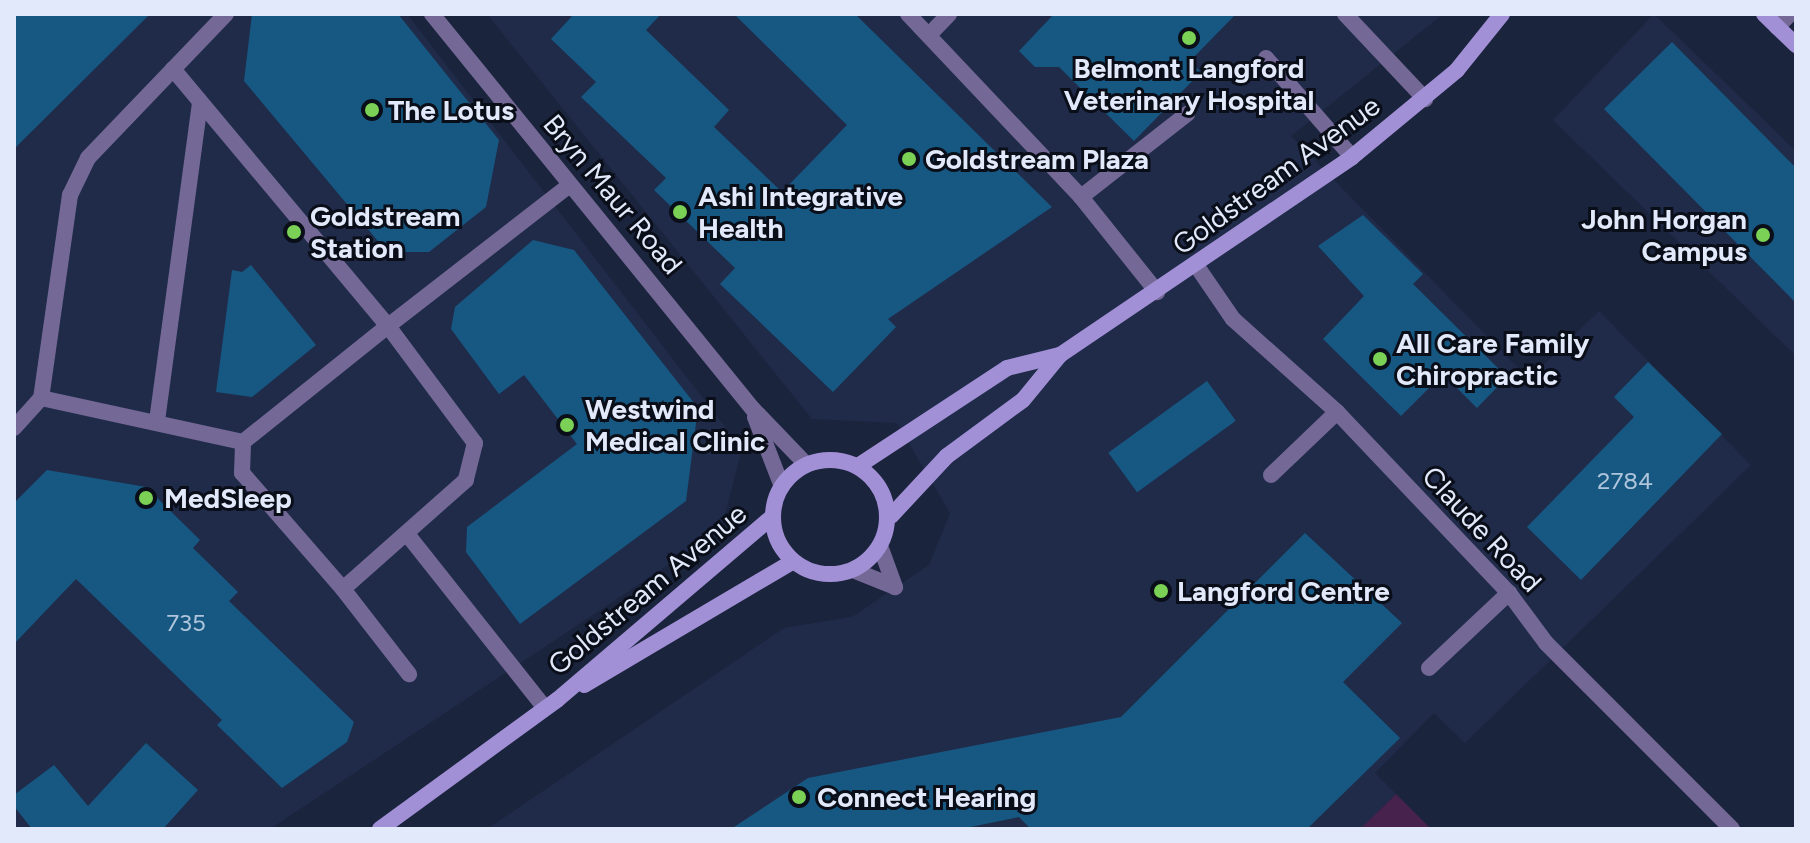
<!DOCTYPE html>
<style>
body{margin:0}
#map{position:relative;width:1810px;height:843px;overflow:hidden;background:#1b243d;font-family:Figtree,sans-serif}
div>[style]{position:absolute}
.built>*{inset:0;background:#202b4a}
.green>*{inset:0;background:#46224d}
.building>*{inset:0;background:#165882;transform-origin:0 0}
.lane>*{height:16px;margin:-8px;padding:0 8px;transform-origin:8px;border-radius:8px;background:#746996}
.street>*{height:16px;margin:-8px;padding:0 8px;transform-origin:8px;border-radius:8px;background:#746996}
.secondary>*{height:16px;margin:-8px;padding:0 8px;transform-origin:8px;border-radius:8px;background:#a290d7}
.secondary>.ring{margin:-8px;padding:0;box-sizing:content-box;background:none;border:16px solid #a290d7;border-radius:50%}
.dots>*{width:22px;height:22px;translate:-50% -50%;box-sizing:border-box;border:4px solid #0a0e19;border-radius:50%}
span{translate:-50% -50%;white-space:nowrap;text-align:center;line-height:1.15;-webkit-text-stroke:6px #0a0e19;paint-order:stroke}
.number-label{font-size:24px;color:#afc5dc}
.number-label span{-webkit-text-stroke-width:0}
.poi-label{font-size:28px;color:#e2e9fa;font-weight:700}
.left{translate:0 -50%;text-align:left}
.right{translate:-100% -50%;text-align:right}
.street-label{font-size:28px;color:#e2e9fa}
.frame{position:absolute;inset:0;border:16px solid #e2e9fa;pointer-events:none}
</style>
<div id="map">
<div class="built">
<div style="clip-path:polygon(14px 14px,407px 14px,742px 449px,721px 530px,270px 829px,14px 829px)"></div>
<div style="clip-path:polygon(487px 14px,1443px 14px,1291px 136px,1529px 379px,1599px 311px,1751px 465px,1465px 743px,1434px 713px,1375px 773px,1396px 794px,1360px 829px,487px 829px,784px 628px,852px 617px,929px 565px,950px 513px,897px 423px,812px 419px)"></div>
<div style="clip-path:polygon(1654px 14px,1796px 151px,1796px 356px,1553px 120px)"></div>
</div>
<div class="green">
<div style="clip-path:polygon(1396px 794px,1431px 829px,1360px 829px)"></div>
</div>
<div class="building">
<div style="clip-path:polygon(14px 14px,150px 14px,14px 149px)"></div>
<div style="clip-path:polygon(252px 14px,398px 14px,499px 140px,486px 207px,429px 252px,387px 252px,244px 81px)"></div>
<div style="clip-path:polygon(574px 14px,661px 14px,646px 30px,729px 110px,714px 127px,782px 192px,847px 125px,734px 14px,855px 14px,1052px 207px,888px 319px,896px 327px,833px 392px,720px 284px,735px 268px,654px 190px,666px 178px,581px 97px,596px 82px,551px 39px)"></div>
<div style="clip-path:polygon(1054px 14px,1236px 14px,1190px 61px,1201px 72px,1134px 141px,1059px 67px,1035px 67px,1019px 51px)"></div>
<div style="clip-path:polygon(1672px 42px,1796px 168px,1796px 303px,1604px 109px)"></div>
<div style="clip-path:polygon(1363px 215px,1423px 274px,1413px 284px,1507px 377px,1477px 408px,1443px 374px,1401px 416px,1323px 339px,1364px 296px,1318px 246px)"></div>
<div style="clip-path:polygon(533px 240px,574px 250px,698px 408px,686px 501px,520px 624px,466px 552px,467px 527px,577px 444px,524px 375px,499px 394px,451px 329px,455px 307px)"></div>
<div style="clip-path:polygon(251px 265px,316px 345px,252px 397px,216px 392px,232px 270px,242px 272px)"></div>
<div style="clip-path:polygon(1648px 362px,1722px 434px,1581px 580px,1527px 527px,1634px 417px,1614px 397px)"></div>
<div style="left:1207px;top:381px;width:49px;height:122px;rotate:54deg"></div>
<div style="clip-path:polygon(47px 470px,146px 487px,200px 540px,193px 548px,238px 592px,229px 601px,354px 722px,347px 742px,282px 788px,217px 725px,222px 720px,76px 579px,14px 644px,14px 503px)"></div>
<div style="clip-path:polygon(1305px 533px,1402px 623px,1343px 682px,1400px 738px,1307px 829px,1031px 829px,1019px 817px,961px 829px,731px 829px,808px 778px,1121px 717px)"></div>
<div style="clip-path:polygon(146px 743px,198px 790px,163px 829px,32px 829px,14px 806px,14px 795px,54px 765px,88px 806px)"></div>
</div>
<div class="lane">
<div style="left:226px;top:14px;width:199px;rotate:133.8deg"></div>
<div style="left:88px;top:158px;width:41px;rotate:115.9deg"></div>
<div style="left:70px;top:195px;width:205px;rotate:98.1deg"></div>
<div style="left:41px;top:398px;width:207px;rotate:12.3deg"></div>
<div style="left:908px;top:14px;width:252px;rotate:46.6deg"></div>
<div style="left:1081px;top:197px;width:122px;rotate:51.3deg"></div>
<div style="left:1345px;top:14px;width:117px;rotate:46.7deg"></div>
<div style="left:1777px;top:27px;width:18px;rotate:-45deg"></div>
<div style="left:929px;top:35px;width:29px;rotate:-46deg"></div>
<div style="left:1266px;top:58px;width:131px;rotate:49deg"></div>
<div style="left:173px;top:69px;width:335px;rotate:50.1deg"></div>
<div style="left:388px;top:326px;width:146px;rotate:53.4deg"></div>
<div style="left:475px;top:443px;width:38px;rotate:104deg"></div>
<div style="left:466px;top:480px;width:164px;rotate:138.5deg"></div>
<div style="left:343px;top:589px;width:154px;rotate:-131deg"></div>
<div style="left:242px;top:473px;width:31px;rotate:-88deg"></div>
<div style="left:243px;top:442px;width:186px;rotate:-38.7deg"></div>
<div style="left:388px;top:326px;width:230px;rotate:-37.8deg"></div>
<div style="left:1081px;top:197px;width:135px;rotate:-38.1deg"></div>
<div style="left:157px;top:421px;width:322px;rotate:-82.3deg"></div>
<div style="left:14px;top:428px;width:40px;rotate:-48deg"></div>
<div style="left:1271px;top:475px;width:91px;rotate:-43.7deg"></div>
<div style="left:407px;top:534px;width:222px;rotate:51.6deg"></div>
<div style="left:880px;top:546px;width:44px;rotate:69.9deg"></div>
<div style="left:853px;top:570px;width:45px;rotate:22deg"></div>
<div style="left:343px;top:589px;width:108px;rotate:52.2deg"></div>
<div style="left:1429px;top:668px;width:110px;rotate:-43.2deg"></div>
</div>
<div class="street">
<div style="left:432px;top:14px;width:508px;rotate:50.92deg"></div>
<div style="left:752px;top:408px;width:76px;rotate:46.1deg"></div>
<div style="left:1196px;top:265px;width:65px;rotate:55.6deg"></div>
<div style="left:1233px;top:319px;width:140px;rotate:41.8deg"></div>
<div style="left:1337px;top:412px;width:250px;rotate:46.5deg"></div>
<div style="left:1509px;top:593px;width:62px;rotate:53.5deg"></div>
<div style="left:1546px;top:643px;width:263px;rotate:45deg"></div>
<div style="left:755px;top:417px;width:72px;rotate:68.8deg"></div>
</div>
<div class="secondary">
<div style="left:1764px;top:14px;width:45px;rotate:44.1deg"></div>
<div class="ring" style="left:773px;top:460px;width:98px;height:98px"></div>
<div style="left:858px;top:466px;width:178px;rotate:-33.3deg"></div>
<div style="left:1007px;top:368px;width:55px;rotate:-13.8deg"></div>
<div style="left:891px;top:516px;width:82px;rotate:-47deg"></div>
<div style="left:947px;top:456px;width:94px;rotate:-36.4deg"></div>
<div style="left:1023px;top:400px;width:58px;rotate:-50.6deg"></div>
<div style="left:1060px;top:355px;width:353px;rotate:-34.1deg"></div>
<div style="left:1352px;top:157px;width:136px;rotate:-39.6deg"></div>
<div style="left:1457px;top:70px;width:72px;rotate:-51.2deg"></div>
<div style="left:584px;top:685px;width:242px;rotate:-30.6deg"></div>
<div style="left:380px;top:829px;width:219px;rotate:-36.1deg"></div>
<div style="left:557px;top:700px;width:281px;rotate:-40.4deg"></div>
</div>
<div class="dots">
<div style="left:1189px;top:38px;background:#7ad156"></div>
<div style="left:372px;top:110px;background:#7ad156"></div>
<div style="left:909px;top:159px;background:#7ad156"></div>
<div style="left:680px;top:212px;background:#7ad156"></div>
<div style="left:294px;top:232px;background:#7ad156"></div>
<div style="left:1763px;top:235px;background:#7ad156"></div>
<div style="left:1380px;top:359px;background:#7ad156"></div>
<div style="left:567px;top:425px;background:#7ad156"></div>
<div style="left:146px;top:498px;background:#7ad156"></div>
<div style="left:1161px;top:591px;background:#7ad156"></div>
<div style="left:799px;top:797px;background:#7ad156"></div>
</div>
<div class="number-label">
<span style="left:1625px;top:481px">2784</span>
<span style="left:186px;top:623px">735</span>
</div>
<div class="poi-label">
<span style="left:1189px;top:84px">Belmont Langford<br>Veterinary Hospital</span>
<span class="left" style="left:388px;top:110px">The Lotus</span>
<span class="left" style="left:925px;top:159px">Goldstream Plaza</span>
<span class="left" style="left:698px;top:212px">Ashi Integrative<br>Health</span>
<span class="left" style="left:310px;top:232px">Goldstream<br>Station</span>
<span class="right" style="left:1747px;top:235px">John Horgan<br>Campus</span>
<span class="left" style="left:1396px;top:359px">All Care Family<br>Chiropractic</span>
<span class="left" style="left:585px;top:425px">Westwind<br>Medical Clinic</span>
<span class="left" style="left:164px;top:498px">MedSleep</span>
<span class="left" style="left:1177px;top:591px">Langford Centre</span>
<span class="left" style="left:817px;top:797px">Connect Hearing</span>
</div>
<div class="street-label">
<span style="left:1276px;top:175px;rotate:-36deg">Goldstream Avenue</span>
<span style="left:613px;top:194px;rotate:50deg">Bryn Maur Road</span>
<span style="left:1482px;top:529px;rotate:47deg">Claude Road</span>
<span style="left:647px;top:589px;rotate:-40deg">Goldstream Avenue</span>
</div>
<div class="frame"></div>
</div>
